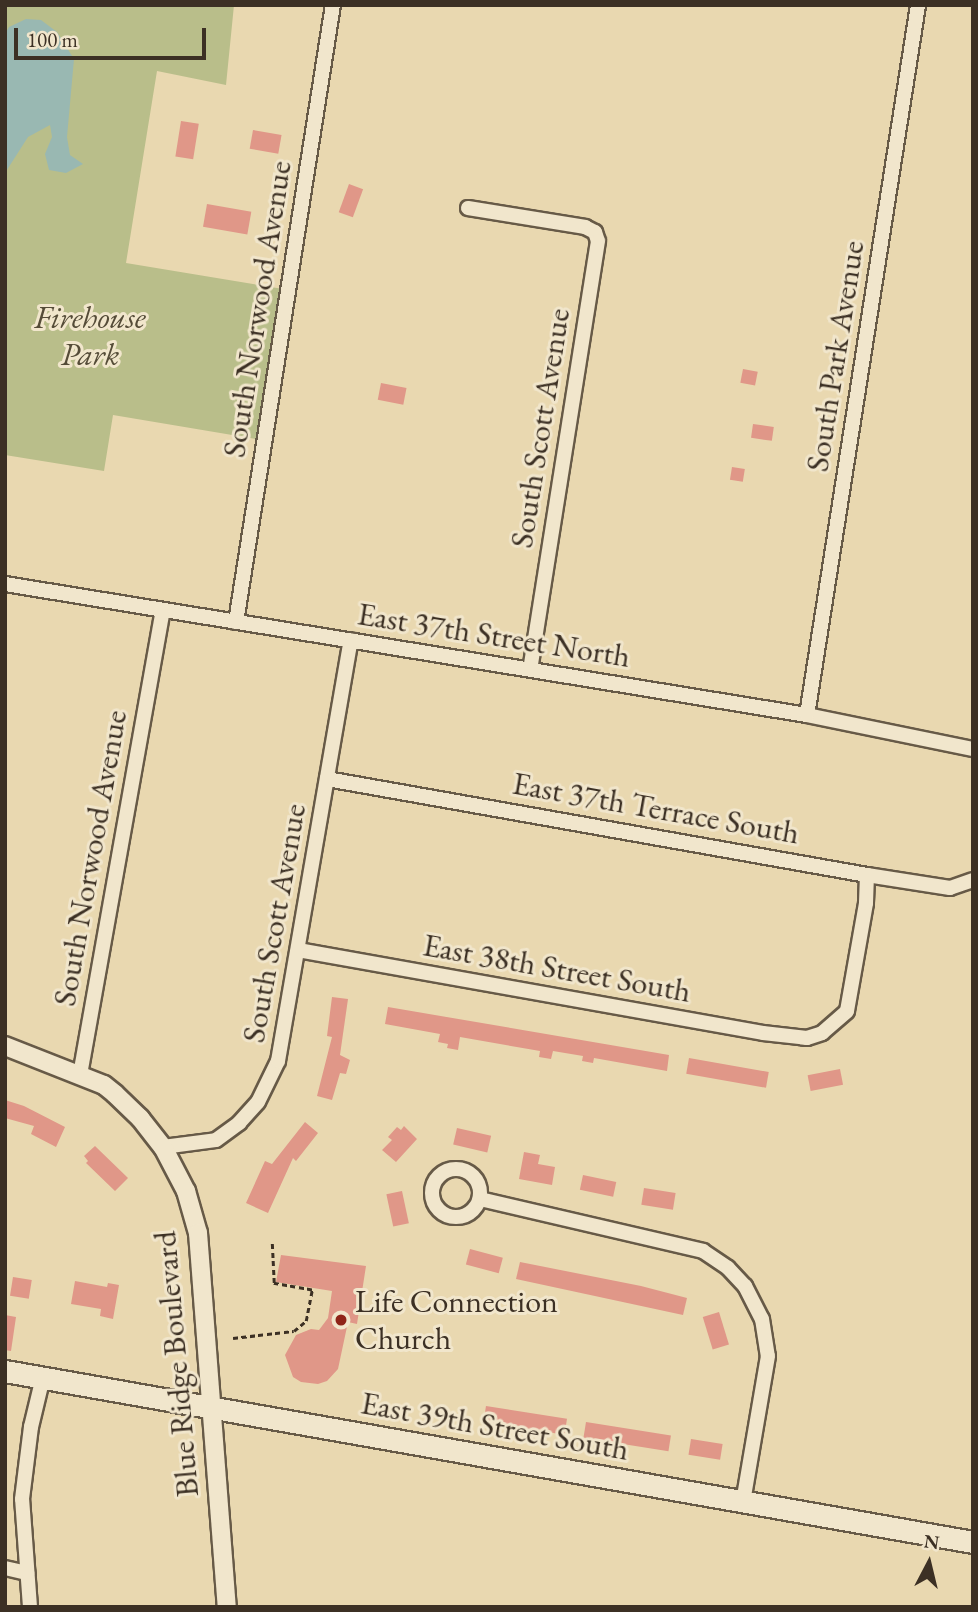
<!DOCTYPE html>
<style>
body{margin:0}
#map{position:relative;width:978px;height:1612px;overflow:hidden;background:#e9d8b0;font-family:"EB Garamond",serif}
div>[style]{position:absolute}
.green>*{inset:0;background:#b9be8a}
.water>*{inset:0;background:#99b8b2}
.building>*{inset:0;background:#e09788;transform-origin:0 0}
.path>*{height:2.5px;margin-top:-1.25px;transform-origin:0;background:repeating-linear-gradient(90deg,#3c3024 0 5px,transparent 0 8.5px)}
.roads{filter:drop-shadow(2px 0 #675a47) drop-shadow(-2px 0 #675a47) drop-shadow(0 2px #675a47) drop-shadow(0 -2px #675a47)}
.minor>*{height:14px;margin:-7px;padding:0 7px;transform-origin:7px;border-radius:7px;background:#f1e6cc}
.minor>.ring{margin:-7px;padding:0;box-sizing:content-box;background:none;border:14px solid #f1e6cc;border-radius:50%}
.tertiary>*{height:18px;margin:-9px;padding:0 9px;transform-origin:9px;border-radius:9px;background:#f1e6cc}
.secondary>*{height:21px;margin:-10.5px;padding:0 10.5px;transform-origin:10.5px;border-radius:10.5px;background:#f1e6cc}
.dots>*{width:19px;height:19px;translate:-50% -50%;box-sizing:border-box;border:4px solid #f1e6cc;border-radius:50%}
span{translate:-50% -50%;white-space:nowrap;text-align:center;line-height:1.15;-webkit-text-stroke:6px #f1e6cc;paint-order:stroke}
.street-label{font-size:32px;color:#3c3024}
.park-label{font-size:32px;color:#554c38;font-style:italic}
.poi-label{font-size:32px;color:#3c3024}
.left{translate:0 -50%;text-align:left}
.frame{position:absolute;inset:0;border:7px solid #3c3024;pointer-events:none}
.north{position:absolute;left:894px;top:1528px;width:70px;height:70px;-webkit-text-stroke:5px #f1e6cc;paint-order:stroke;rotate:7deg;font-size:19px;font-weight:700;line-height:28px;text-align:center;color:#3c3024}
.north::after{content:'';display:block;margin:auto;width:24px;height:32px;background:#3c3024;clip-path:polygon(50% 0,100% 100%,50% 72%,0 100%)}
.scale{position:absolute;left:14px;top:28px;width:192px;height:32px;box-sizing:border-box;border:4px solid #3c3024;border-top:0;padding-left:9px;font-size:21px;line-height:24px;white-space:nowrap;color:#3c3024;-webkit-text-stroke:5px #f1e6cc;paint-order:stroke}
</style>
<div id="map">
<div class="green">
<div style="clip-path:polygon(5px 5px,234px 5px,226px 85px,157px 71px,126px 263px,283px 289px,256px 439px,113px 415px,104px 471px,5px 455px)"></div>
</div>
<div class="water">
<div style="clip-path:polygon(26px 19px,41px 20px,57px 32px,74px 59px,67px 137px,70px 155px,83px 164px,66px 173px,49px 170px,45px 154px,52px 137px,50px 125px,28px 137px,5px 173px,5px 34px,9px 27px)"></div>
</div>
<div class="building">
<div style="left:181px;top:121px;width:18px;height:36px;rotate:9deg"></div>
<div style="left:253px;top:130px;width:29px;height:19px;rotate:10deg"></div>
<div style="left:349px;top:184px;width:15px;height:30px;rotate:20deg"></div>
<div style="left:207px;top:204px;width:45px;height:23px;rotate:10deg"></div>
<div style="left:743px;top:369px;width:15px;height:14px;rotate:11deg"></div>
<div style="left:381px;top:383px;width:26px;height:17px;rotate:11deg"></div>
<div style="left:753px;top:424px;width:21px;height:14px;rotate:8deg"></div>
<div style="left:732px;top:467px;width:13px;height:13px;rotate:9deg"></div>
<div style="clip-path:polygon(332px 997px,348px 999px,340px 1055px,350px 1060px,346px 1074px,340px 1073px,332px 1100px,317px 1096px,332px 1037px,327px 1036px)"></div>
<div style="clip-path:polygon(388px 1007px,669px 1055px,667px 1071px,594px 1058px,593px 1063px,582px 1061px,583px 1056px,553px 1051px,551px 1059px,539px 1057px,540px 1051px,460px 1037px,458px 1050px,447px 1048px,448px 1044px,438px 1042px,440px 1034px,385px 1024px)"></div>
<div style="left:689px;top:1058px;width:81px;height:16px;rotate:10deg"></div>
<div style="left:840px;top:1069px;width:16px;height:33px;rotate:79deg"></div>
<div style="clip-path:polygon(5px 1100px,24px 1106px,65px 1127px,56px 1147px,31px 1134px,34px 1126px,5px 1118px)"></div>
<div style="clip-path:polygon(305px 1122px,318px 1133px,296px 1161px,293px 1158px,268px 1213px,246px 1203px,265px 1161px,272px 1164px)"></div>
<div style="clip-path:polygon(404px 1126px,417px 1139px,396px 1162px,382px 1150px,392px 1140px,388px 1137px,397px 1127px,401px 1130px)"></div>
<div style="left:457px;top:1128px;width:35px;height:17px;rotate:13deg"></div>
<div style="clip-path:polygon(95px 1146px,128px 1178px,115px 1191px,86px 1163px,88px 1161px,84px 1156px)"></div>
<div style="clip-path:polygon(524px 1152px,540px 1155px,538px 1164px,555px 1167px,552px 1185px,519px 1179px)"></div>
<div style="left:583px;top:1175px;width:34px;height:15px;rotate:12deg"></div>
<div style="left:644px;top:1188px;width:32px;height:17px;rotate:9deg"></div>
<div style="left:402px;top:1191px;width:33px;height:16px;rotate:78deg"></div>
<div style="left:470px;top:1249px;width:34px;height:16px;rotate:15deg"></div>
<div style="clip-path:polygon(281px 1255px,366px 1266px,357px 1324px,348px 1322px,338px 1369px,327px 1381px,318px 1384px,301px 1382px,293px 1377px,285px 1355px,296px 1335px,311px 1329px,319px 1330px,328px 1318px,332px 1291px,276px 1282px)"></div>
<div style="clip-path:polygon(520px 1262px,641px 1286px,687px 1298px,683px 1315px,516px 1279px)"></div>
<div style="left:13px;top:1277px;width:19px;height:19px;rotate:9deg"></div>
<div style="clip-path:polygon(75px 1281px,107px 1287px,108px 1283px,119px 1285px,113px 1319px,100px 1316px,101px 1309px,71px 1304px)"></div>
<div style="left:719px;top:1312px;width:34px;height:17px;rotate:73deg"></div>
<div style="clip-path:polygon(5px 1315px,16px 1317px,11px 1351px,5px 1350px)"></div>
<div style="left:486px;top:1406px;width:82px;height:16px;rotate:9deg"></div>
<div style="left:586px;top:1422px;width:86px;height:16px;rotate:9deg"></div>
<div style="left:691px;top:1439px;width:32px;height:16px;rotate:9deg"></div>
</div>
<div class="path">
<div style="left:233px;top:1338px;width:61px;rotate:-6.5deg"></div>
<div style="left:294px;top:1331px;width:16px;rotate:-40deg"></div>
<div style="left:306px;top:1321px;width:32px;rotate:-79deg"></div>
<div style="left:312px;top:1290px;width:39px;rotate:-170deg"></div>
<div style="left:274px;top:1283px;width:41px;rotate:-92.8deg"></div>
</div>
<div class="roads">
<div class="minor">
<div style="left:468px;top:208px;width:119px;rotate:9.2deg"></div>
<div style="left:585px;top:227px;width:11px;rotate:27deg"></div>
<div style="left:595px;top:232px;width:9px;rotate:72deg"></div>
<div style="left:598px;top:241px;width:433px;rotate:99deg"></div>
<div style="left:5px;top:584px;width:813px;rotate:9.28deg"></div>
<div style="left:807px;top:715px;width:169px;rotate:11.6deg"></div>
<div style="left:236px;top:622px;width:625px;rotate:-81.07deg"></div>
<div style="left:807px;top:715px;width:719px;rotate:-81.11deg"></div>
<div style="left:327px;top:779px;width:548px;rotate:10.08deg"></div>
<div style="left:867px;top:875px;width:84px;rotate:8.9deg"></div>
<div style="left:950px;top:888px;width:24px;rotate:-19deg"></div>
<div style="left:298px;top:950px;width:472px;rotate:10.1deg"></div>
<div style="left:763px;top:1033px;width:44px;rotate:6.5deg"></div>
<div style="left:807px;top:1038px;width:16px;rotate:-18deg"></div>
<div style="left:822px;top:1033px;width:33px;rotate:-41deg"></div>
<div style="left:847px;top:1011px;width:110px;rotate:-80deg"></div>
<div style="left:866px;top:903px;width:28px;rotate:-88deg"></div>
<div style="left:80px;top:1075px;width:472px;rotate:-79.9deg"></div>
<div style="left:163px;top:1147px;width:53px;rotate:-7.5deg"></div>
<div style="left:216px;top:1140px;width:29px;rotate:-36deg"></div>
<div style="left:239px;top:1123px;width:28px;rotate:-48deg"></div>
<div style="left:258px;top:1102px;width:46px;rotate:-64deg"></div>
<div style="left:278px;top:1061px;width:427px;rotate:-80.2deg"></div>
<div class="ring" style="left:432px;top:1169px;width:34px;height:34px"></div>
<div style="left:480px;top:1199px;width:229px;rotate:13.1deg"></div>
<div style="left:703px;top:1251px;width:30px;rotate:34deg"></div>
<div style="left:728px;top:1268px;width:25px;rotate:47deg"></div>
<div style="left:745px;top:1286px;width:37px;rotate:63deg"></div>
<div style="left:762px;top:1319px;width:37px;rotate:81deg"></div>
<div style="left:768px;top:1356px;width:149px;rotate:99.7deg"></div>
<div style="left:5px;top:1568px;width:23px;rotate:13deg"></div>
<div style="left:30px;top:1607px;width:108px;rotate:-94.2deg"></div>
<div style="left:22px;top:1499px;width:73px;rotate:-82.9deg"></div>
<div style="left:31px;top:1427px;width:51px;rotate:-76.5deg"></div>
</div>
<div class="tertiary">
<div style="left:5px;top:1046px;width:106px;rotate:21.5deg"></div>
<div style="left:104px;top:1085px;width:14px;rotate:39deg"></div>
<div style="left:115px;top:1094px;width:35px;rotate:44deg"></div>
<div style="left:140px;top:1118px;width:37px;rotate:52deg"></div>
<div style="left:163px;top:1147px;width:50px;rotate:62.4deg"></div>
<div style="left:186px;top:1191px;width:44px;rotate:74.1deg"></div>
<div style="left:198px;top:1233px;width:375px;rotate:85.6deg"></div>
</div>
<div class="secondary">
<div style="left:5px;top:1371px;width:983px;rotate:10.02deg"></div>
</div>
</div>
<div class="dots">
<div style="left:341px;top:1320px;background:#8f2418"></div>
</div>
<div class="street-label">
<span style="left:257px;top:309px;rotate:-81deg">South Norwood Avenue</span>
<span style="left:835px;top:356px;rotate:-81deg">South Park Avenue</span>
<span style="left:540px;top:428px;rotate:-81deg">South Scott Avenue</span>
<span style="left:494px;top:635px;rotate:9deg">East 37th Street North</span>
<span style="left:656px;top:808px;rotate:10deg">East 37th Terrace South</span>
<span style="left:90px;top:858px;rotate:-80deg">South Norwood Avenue</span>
<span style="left:274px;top:923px;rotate:-80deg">South Scott Avenue</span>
<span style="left:557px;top:968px;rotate:10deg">East 38th Street South</span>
<span style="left:176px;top:1364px;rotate:-95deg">Blue Ridge Boulevard</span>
<span style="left:495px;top:1426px;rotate:10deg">East 39th Street South</span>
</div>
<div class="park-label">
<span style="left:90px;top:336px">Firehouse<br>Park</span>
</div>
<div class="poi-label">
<span class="left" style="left:355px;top:1320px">Life Connection<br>Church</span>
</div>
<div class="frame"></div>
<div class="north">N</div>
<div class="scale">100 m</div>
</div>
